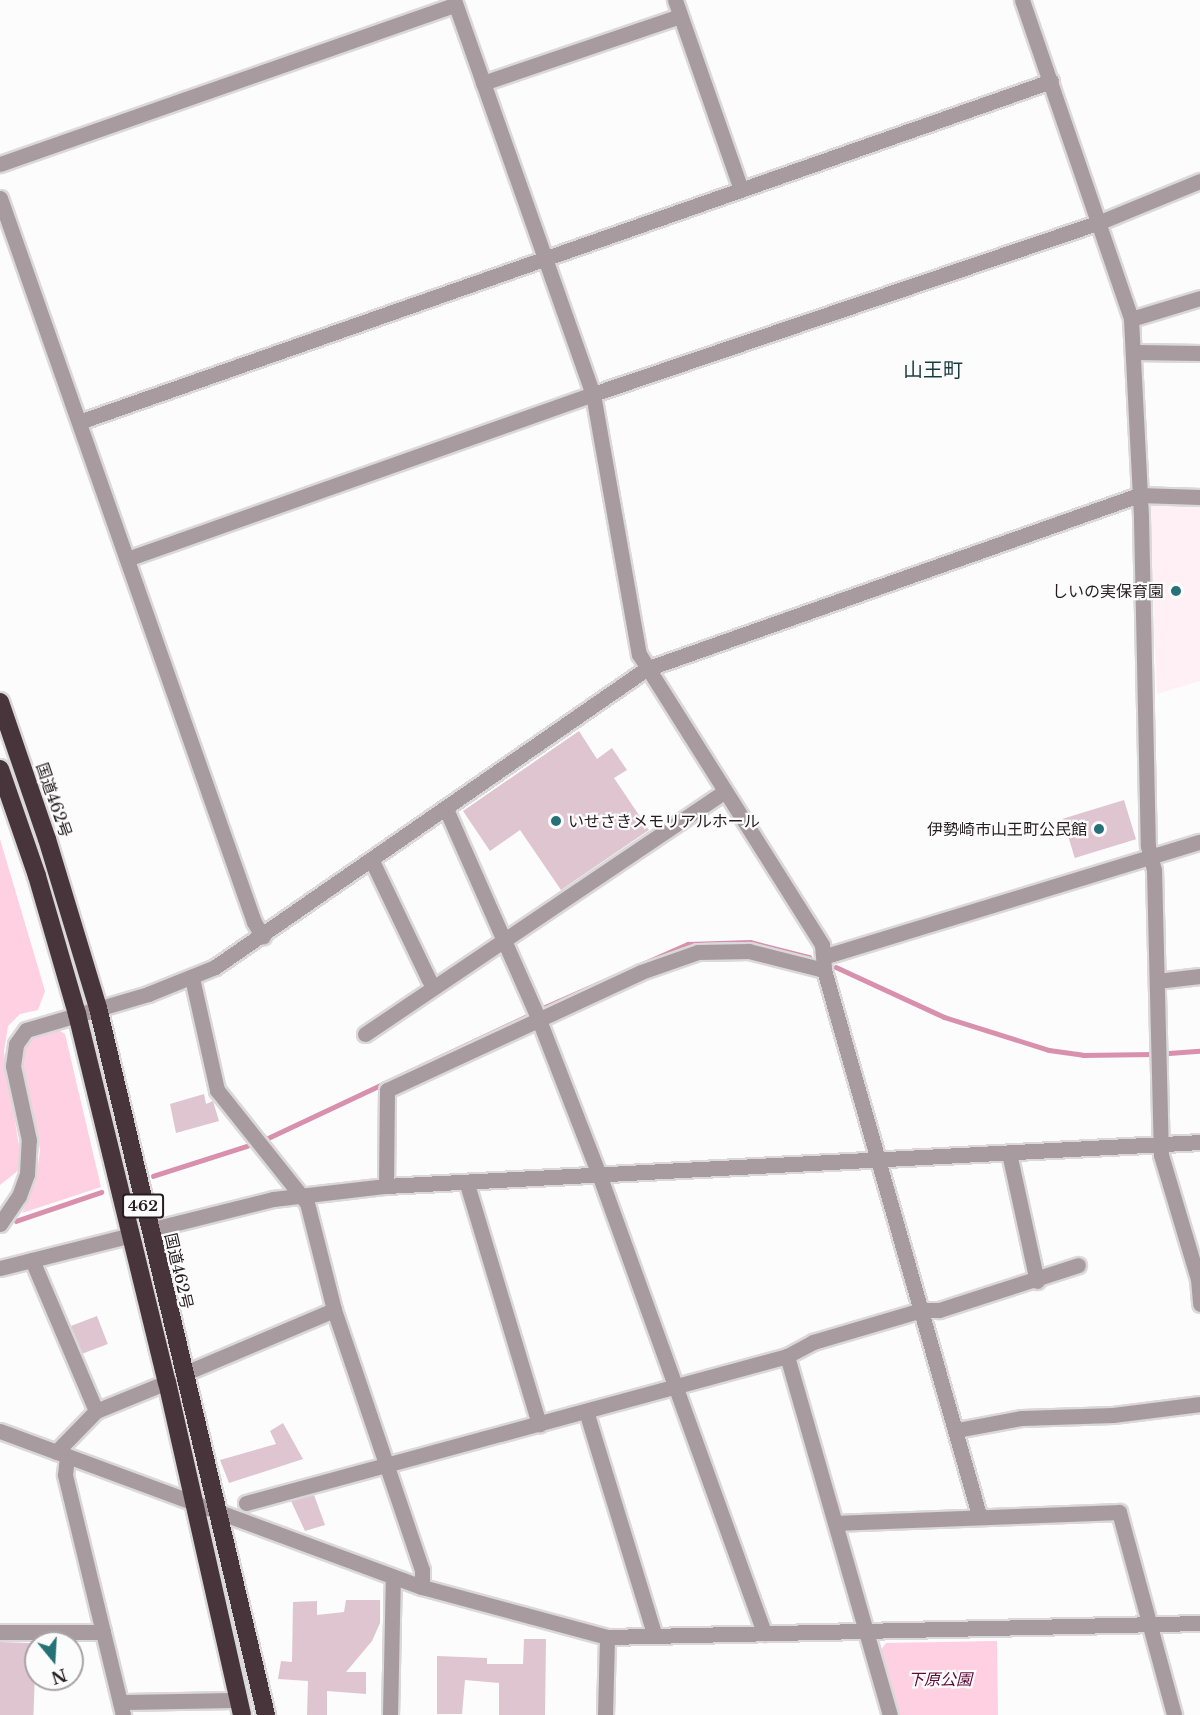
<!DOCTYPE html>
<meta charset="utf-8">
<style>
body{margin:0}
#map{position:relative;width:1200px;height:1715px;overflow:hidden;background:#fcfcfc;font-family:"Libre Baskerville","Noto Sans JP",serif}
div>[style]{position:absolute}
.built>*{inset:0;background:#fef0f5}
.green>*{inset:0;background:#fed0e1}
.stream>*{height:4.5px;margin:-2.25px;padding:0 2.25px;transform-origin:2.25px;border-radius:2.25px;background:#d890ac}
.building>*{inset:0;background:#dfc5cf;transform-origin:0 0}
.roads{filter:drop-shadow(2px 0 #dad8d9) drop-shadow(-2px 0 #dad8d9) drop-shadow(0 2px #dad8d9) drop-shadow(0 -2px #dad8d9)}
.minor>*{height:15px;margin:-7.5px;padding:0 7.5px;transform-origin:7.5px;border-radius:7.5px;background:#a79b9f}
.highway>*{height:18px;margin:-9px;padding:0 9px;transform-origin:9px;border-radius:9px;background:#48343b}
.dots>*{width:16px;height:16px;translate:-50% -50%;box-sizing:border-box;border:3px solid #fcfcfc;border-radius:50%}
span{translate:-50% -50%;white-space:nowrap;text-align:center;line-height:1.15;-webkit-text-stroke:4.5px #fcfcfc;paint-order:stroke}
.shield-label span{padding:2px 4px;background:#fcfcfc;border:2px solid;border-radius:4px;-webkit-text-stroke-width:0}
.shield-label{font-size:15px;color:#271d21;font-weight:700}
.poi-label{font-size:16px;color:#271d21}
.right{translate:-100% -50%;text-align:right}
.left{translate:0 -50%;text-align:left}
.street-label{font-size:16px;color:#271d21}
.park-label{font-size:16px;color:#5e0937;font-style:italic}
.quarter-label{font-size:20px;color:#183b3e}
.north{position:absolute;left:24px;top:1631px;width:60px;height:60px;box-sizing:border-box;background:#fcfcfc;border:2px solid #a7a3a4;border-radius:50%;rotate:162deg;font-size:16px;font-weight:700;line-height:24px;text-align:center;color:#271d21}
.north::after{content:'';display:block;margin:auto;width:21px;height:27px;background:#267077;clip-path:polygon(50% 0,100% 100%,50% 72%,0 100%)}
</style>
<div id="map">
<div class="built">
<div style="clip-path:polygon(1148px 501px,1200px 501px,1200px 681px,1157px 694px)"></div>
</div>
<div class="green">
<div style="clip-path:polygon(0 839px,45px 991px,38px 1010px,20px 1014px,8px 1026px,4px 1052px,20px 1152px,19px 1170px,0 1185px)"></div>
<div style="clip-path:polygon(55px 1028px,65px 1034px,101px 1187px,22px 1213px,36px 1181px,40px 1150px,22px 1060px,27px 1042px)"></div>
<div style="clip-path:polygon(997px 1641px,998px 1715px,899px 1715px,880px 1651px,886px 1643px)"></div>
</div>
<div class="stream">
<div style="left:836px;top:967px;width:119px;rotate:24.8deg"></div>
<div style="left:944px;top:1017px;width:110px;rotate:17.4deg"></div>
<div style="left:1049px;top:1050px;width:34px;rotate:8deg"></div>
<div style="left:1083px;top:1055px;width:69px;rotate:-0.8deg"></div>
<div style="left:545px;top:1007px;width:156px;rotate:-23.8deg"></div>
<div style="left:688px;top:944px;width:62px;rotate:-1.8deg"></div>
<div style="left:750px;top:942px;width:61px;rotate:14.3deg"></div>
<div style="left:1169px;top:1053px;width:31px;rotate:-4deg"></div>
<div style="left:268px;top:1138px;width:286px;rotate:-25.2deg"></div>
<div style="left:153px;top:1176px;width:99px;rotate:-17.7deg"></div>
<div style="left:16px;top:1221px;width:90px;rotate:-18.8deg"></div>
</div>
<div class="building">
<div style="clip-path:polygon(579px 731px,597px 759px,612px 748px,627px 770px,614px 778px,649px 830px,561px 890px,520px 830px,490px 851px,463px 811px)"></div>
<div style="left:1124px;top:800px;width:41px;height:64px;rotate:73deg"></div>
<div style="clip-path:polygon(204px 1094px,206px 1104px,213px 1101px,219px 1121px,176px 1133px,170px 1104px)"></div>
<div style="left:97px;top:1316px;width:30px;height:28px;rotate:69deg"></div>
<div style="clip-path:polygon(283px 1423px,303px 1459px,229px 1483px,220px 1460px,276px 1444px,270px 1431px)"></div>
<div style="clip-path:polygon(314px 1495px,325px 1525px,305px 1531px,291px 1501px)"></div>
<div style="clip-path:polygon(346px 1600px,380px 1600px,380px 1623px,372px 1641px,346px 1672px,366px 1672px,366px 1694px,327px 1691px,327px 1715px,307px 1715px,308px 1681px,278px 1679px,281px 1661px,292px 1662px,293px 1602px,317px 1601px,317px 1615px,344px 1612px)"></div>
<div style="clip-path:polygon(524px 1639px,546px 1639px,545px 1715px,499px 1715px,499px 1683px,465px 1680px,462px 1714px,437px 1714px,437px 1656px,487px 1658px,487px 1664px,523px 1664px)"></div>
<div style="left:0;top:1642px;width:36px;height:73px;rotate:2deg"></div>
</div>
<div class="roads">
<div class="minor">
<div style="left:454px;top:0;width:418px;rotate:70.6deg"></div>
<div style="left:593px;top:394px;width:264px;rotate:80deg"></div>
<div style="left:639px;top:654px;width:344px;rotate:57.8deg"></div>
<div style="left:822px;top:945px;width:25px;rotate:85deg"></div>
<div style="left:824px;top:970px;width:567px;rotate:74.12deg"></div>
<div style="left:675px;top:0;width:200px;rotate:70.8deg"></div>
<div style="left:1022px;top:0;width:337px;rotate:71.1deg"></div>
<div style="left:1131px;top:319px;width:199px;rotate:87.1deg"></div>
<div style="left:1141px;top:518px;width:328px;rotate:88.8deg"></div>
<div style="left:1148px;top:846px;width:25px;rotate:76deg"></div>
<div style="left:1154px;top:870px;width:285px;rotate:88.6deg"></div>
<div style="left:1161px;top:1155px;width:129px;rotate:73.4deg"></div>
<div style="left:1198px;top:1279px;width:25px;rotate:85deg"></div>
<div style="left:483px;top:83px;width:208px;rotate:-18.8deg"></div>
<div style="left:0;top:164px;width:482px;rotate:-19.3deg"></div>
<div style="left:0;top:198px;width:767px;rotate:70.67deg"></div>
<div style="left:254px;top:922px;width:17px;rotate:59deg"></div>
<div style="left:1131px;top:319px;width:72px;rotate:-16.9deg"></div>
<div style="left:1135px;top:352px;width:65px;rotate:0.9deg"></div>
<div style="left:79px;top:422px;width:1030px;rotate:-19.33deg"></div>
<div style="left:127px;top:559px;width:494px;rotate:-19.5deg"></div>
<div style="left:593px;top:394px;width:535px;rotate:-18.74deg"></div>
<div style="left:1100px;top:222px;width:108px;rotate:-22.3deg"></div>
<div style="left:446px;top:809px;width:231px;rotate:66.2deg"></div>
<div style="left:539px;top:1020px;width:168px;rotate:68.8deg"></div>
<div style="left:600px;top:1177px;width:485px;rotate:70.2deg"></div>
<div style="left:372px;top:861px;width:132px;rotate:64.4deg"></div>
<div style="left:826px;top:956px;width:391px;rotate:-17deg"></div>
<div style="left:192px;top:978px;width:115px;rotate:77.4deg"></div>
<div style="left:217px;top:1090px;width:144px;rotate:51.5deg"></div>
<div style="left:307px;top:1203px;width:110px;rotate:75.8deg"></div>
<div style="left:334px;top:1310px;width:274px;rotate:71.3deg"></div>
<div style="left:422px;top:1570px;width:17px;rotate:90deg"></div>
<div style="left:1157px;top:981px;width:43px;rotate:-6.6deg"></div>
<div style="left:365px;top:1034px;width:433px;rotate:-34deg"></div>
<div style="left:1009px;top:1153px;width:131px;rotate:77.7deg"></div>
<div style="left:467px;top:1184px;width:251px;rotate:73.3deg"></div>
<div style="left:386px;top:1186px;width:96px;rotate:-89.4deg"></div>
<div style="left:387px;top:1090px;width:280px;rotate:-24.9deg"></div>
<div style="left:641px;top:972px;width:60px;rotate:-19.3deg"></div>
<div style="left:698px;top:952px;width:51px;rotate:-1.1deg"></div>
<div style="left:749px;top:951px;width:77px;rotate:14.2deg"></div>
<div style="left:0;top:1224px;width:34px;rotate:-56deg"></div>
<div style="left:19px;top:1196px;width:23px;rotate:-70deg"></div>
<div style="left:27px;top:1174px;width:34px;rotate:-87deg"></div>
<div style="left:29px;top:1140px;width:76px;rotate:-102.2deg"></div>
<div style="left:13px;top:1066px;width:22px;rotate:-82deg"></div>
<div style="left:16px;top:1044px;width:17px;rotate:-54deg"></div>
<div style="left:26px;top:1030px;width:127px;rotate:-16.4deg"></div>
<div style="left:148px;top:994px;width:72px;rotate:-21.9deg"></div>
<div style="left:215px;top:967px;width:524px;rotate:-34.66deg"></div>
<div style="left:646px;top:669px;width:523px;rotate:-19.44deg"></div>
<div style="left:1139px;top:495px;width:61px;rotate:1.9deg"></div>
<div style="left:149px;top:1230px;width:128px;rotate:-14deg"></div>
<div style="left:273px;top:1199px;width:114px;rotate:-6.6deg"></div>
<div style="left:386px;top:1186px;width:815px;rotate:-3.09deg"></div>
<div style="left:32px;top:1260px;width:164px;rotate:67deg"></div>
<div style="left:0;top:1268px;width:135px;rotate:-14.1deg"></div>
<div style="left:787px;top:1356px;width:373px;rotate:74deg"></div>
<div style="left:183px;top:1374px;width:164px;rotate:-23deg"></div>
<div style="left:586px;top:1411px;width:235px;rotate:73deg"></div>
<div style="left:957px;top:1430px;width:66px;rotate:-10.5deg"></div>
<div style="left:1022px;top:1418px;width:91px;rotate:-1.9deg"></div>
<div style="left:1113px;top:1415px;width:88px;rotate:-7.2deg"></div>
<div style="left:0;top:1431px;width:450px;rotate:20.3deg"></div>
<div style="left:422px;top:1587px;width:192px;rotate:15.1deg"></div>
<div style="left:607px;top:1637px;width:593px;rotate:-1.35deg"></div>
<div style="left:56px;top:1452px;width:57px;rotate:-45.7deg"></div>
<div style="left:96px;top:1411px;width:77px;rotate:-22.2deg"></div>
<div style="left:67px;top:1456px;width:19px;rotate:96deg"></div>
<div style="left:65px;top:1475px;width:247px;rotate:76.4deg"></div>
<div style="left:246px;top:1503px;width:561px;rotate:-15.2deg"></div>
<div style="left:787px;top:1356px;width:30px;rotate:-28deg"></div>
<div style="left:813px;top:1342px;width:114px;rotate:-16.4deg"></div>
<div style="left:922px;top:1310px;width:17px"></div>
<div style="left:939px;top:1310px;width:146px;rotate:-17.9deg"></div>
<div style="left:835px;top:1523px;width:284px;rotate:-2.2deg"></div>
<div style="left:1119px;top:1512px;width:210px;rotate:74.8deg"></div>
<div style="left:0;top:1632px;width:103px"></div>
<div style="left:120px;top:1702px;width:118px;rotate:-1deg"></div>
<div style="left:390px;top:1715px;width:138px;rotate:-88.8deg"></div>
<div style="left:605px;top:1715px;width:78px;rotate:-88.5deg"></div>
</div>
<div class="highway">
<div style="left:0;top:702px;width:145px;rotate:71.1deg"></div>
<div style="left:47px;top:839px;width:177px;rotate:73.2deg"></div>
<div style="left:98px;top:1008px;width:727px;rotate:76.63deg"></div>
<div style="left:0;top:769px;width:113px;rotate:70.9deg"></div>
<div style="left:37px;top:876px;width:144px;rotate:73.8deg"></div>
<div style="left:77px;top:1014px;width:379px;rotate:76.3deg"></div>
<div style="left:167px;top:1382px;width:341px;rotate:77.3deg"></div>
</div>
</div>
<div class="dots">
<div style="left:1176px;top:591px;background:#267077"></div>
<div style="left:556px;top:821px;background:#267077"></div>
<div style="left:1099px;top:829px;background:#267077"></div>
</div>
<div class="shield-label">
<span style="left:143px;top:1206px">462</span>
</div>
<div class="poi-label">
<span class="right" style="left:1164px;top:591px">しいの実保育園</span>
<span class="left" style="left:568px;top:821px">いせさきメモリアルホール</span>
<span class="right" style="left:1087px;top:829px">伊勢崎市山王町公民館</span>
</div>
<div class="street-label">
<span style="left:54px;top:800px;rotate:71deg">国道462号</span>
<span style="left:179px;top:1271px;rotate:77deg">国道462号</span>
</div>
<div class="park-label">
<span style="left:940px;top:1679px">下原公園</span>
</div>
<div class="quarter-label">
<span style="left:933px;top:370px">山王町</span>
</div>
<div class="north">N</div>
</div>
